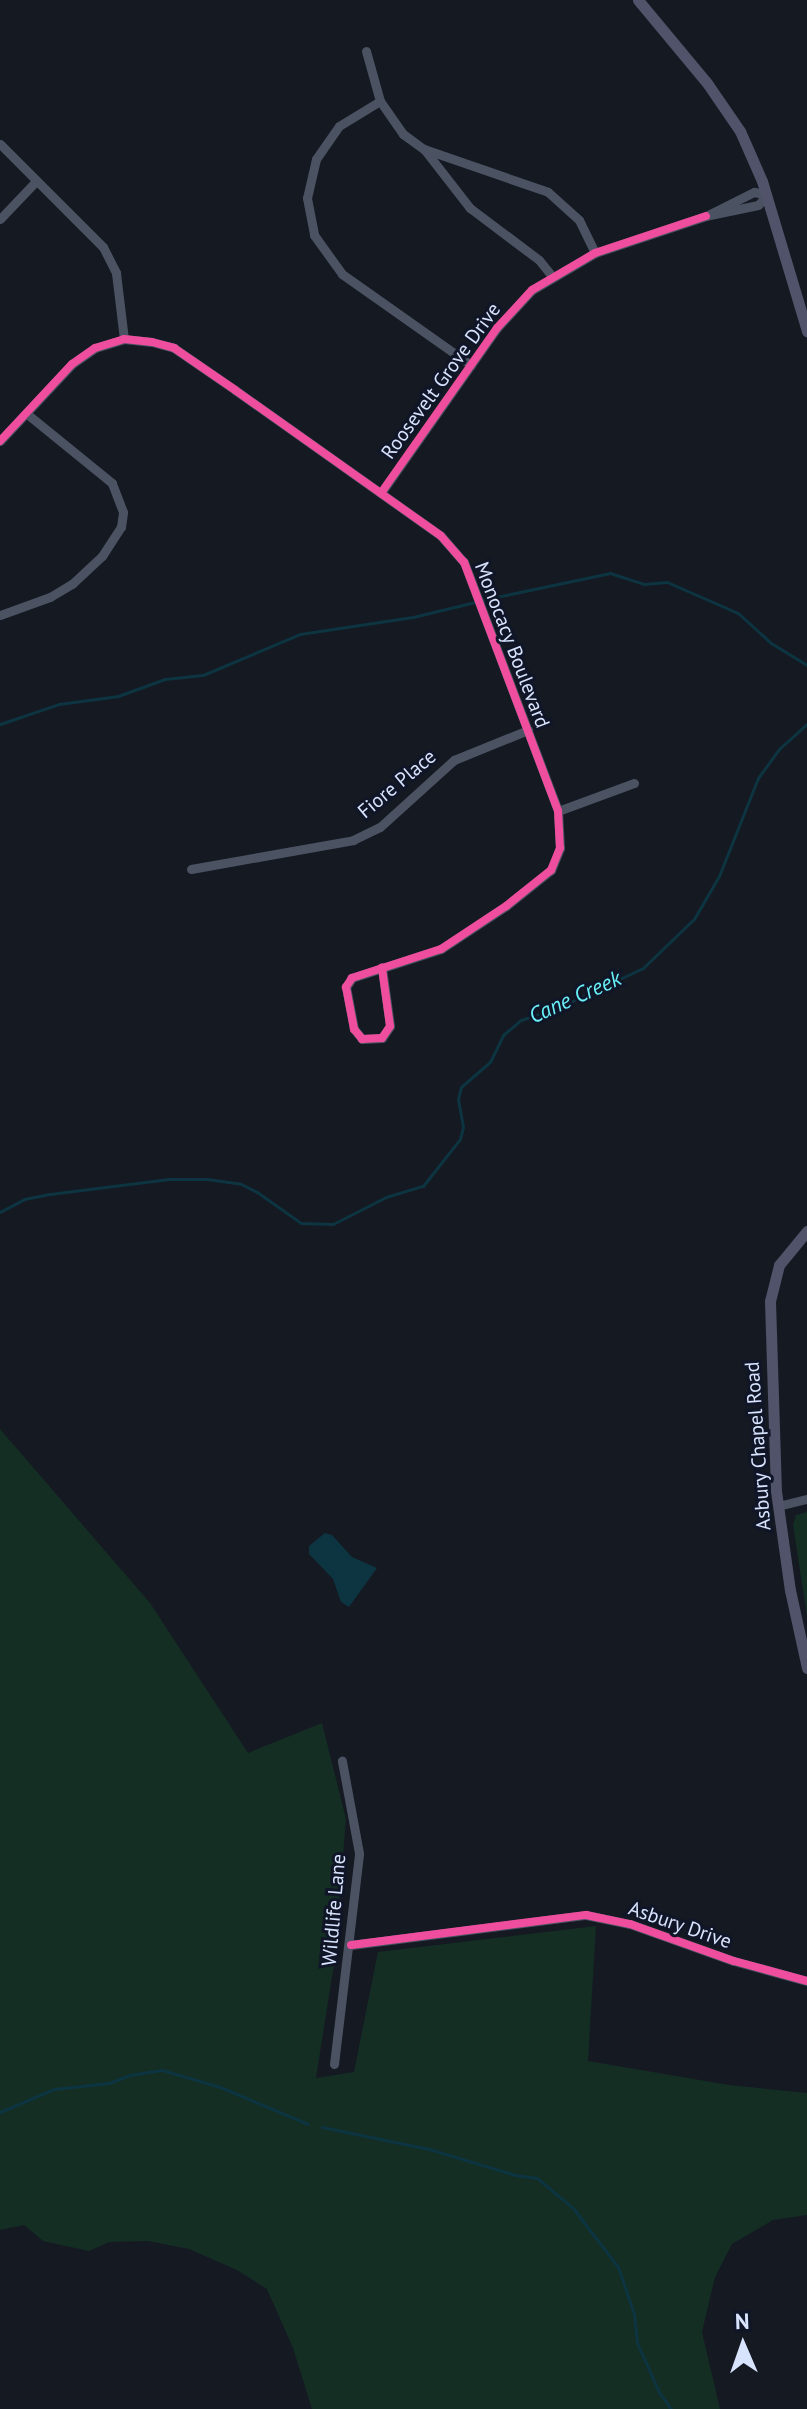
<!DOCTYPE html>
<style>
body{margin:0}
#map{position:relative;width:807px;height:2409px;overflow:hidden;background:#151922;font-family:"PT Sans",sans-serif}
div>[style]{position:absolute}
.green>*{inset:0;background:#142e24}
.water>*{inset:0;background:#0d3441}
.stream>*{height:3px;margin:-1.5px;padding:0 1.5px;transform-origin:1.5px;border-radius:1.5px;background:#0d3441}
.minor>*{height:9px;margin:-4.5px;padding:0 4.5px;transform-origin:4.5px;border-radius:4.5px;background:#4b5362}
.major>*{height:11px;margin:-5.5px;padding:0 5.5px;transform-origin:5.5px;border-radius:5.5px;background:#505369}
.cycleway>*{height:8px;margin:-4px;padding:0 4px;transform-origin:4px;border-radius:4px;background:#ef4d9e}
span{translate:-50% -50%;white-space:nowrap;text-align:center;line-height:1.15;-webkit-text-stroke:6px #101627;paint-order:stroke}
.street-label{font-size:20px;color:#d8e3fe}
.water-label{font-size:22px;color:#6af2fa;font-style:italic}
.north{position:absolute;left:703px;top:2305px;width:80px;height:80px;-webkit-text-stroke:6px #101627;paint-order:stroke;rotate:358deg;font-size:22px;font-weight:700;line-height:32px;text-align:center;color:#d8e3fe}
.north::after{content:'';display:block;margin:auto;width:28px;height:36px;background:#d8e3fe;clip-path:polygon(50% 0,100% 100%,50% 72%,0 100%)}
</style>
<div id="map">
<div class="green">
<div style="clip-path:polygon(0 1429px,150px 1603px,248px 1753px,322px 1723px,346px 1819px,334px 1964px,316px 2078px,354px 2072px,378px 1952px,596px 1926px,588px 2061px,729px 2085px,807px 2093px,807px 2215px,773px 2220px,732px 2244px,715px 2277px,702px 2332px,720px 2409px,312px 2409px,293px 2348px,267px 2289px,237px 2270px,189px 2249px,148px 2241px,109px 2242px,89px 2251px,43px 2241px,24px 2225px,0 2230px)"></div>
<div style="clip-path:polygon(807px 1512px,807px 1616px,793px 1525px,796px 1515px)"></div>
</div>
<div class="water">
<div style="clip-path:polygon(325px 1533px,332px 1535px,352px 1557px,377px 1568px,349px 1607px,341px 1602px,333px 1579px,309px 1554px,309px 1546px)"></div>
</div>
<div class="stream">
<div style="left:482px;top:600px;width:131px;rotate:-11.9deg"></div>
<div style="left:610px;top:573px;width:36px;rotate:18deg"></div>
<div style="left:644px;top:584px;width:23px;rotate:-5deg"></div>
<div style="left:667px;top:582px;width:77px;rotate:23.6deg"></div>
<div style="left:738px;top:613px;width:45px;rotate:42.3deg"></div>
<div style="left:771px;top:643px;width:42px;rotate:31.4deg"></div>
<div style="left:0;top:724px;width:62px;rotate:-18.7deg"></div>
<div style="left:59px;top:704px;width:60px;rotate:-7.7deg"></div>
<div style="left:118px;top:696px;width:50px;rotate:-19.9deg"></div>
<div style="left:165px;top:679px;width:38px;rotate:-6deg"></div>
<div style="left:203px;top:675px;width:105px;rotate:-22.9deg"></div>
<div style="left:300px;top:634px;width:114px;rotate:-8.6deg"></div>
<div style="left:413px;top:617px;width:64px;rotate:-13.6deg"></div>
<div style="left:0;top:1212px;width:27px;rotate:-28deg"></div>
<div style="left:24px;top:1199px;width:26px;rotate:-11deg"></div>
<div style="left:50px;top:1194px;width:120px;rotate:-7.2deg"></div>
<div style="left:169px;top:1179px;width:38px"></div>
<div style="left:207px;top:1179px;width:34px;rotate:8deg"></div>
<div style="left:241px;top:1184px;width:18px;rotate:27deg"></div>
<div style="left:257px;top:1192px;width:54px;rotate:35.2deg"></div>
<div style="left:301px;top:1223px;width:32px;rotate:2deg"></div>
<div style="left:333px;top:1224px;width:59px;rotate:-27deg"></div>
<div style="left:386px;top:1197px;width:39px;rotate:-17deg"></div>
<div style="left:423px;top:1186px;width:60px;rotate:-51.8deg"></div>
<div style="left:460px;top:1139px;width:12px;rotate:-76deg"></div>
<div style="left:463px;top:1127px;width:28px;rotate:-100deg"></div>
<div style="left:458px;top:1099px;width:12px;rotate:-76deg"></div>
<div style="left:461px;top:1087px;width:38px;rotate:-41deg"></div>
<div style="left:490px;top:1062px;width:30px;rotate:-64deg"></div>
<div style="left:503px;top:1035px;width:23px;rotate:-40deg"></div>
<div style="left:521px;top:1020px;width:43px;rotate:-18.9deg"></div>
<div style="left:562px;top:1006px;width:89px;rotate:-25.1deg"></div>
<div style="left:643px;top:968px;width:71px;rotate:-43.9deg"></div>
<div style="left:694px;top:919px;width:50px;rotate:-59.8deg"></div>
<div style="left:719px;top:876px;width:105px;rotate:-68.3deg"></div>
<div style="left:758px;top:778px;width:36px;rotate:-54deg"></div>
<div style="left:779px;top:749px;width:38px;rotate:-42deg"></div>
<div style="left:0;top:2112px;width:59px;rotate:-23.1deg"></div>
<div style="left:54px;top:2089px;width:55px;rotate:-6.2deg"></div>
<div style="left:109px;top:2083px;width:22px;rotate:-21deg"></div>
<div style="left:130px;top:2075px;width:32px;rotate:-9deg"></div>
<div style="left:162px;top:2070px;width:60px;rotate:16.3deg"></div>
<div style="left:220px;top:2087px;width:95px;rotate:22.8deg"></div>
<div style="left:322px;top:2127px;width:109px;rotate:11.6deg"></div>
<div style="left:429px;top:2149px;width:90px;rotate:16.8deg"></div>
<div style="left:515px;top:2175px;width:22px;rotate:8deg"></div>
<div style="left:537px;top:2178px;width:47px;rotate:39.8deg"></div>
<div style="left:573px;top:2208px;width:74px;rotate:52.7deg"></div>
<div style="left:618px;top:2267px;width:50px;rotate:71.2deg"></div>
<div style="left:634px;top:2314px;width:29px;rotate:84deg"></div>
<div style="left:637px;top:2343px;width:54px;rotate:65.8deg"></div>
<div style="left:659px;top:2392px;width:21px;rotate:55deg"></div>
</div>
<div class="minor">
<div style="left:366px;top:51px;width:52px;rotate:74.4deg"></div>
<div style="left:380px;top:101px;width:40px;rotate:55.1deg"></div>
<div style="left:403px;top:134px;width:26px;rotate:36deg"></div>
<div style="left:424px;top:149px;width:131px;rotate:19.1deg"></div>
<div style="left:548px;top:192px;width:42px;rotate:42.1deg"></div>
<div style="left:579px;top:220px;width:37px;rotate:64deg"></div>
<div style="left:380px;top:101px;width:48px;rotate:148.6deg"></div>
<div style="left:339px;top:126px;width:40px;rotate:124.9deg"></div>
<div style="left:316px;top:159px;width:40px;rotate:103deg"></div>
<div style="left:307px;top:198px;width:38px;rotate:79deg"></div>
<div style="left:314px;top:235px;width:48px;rotate:54.3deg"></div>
<div style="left:342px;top:274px;width:158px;rotate:35.2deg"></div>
<div style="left:0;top:144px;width:146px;rotate:45deg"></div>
<div style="left:103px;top:247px;width:29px;rotate:63deg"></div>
<div style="left:116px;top:273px;width:66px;rotate:83.1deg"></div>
<div style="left:424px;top:149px;width:75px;rotate:52.1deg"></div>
<div style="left:470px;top:208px;width:86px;rotate:37deg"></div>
<div style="left:539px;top:260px;width:21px;rotate:51deg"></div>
<div style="left:754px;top:192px;width:13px;rotate:13deg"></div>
<div style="left:767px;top:195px;width:13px;rotate:132deg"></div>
<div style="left:758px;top:205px;width:53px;rotate:168.1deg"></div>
<div style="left:706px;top:216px;width:54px;rotate:-26.6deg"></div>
<div style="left:0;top:219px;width:52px;rotate:-46.5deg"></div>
<div style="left:0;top:441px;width:105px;rotate:-46.9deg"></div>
<div style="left:72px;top:364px;width:28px;rotate:-35deg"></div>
<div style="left:95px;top:348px;width:30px;rotate:-17deg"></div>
<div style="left:124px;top:339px;width:28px;rotate:6deg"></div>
<div style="left:152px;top:342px;width:23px;rotate:15deg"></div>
<div style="left:174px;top:348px;width:74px;rotate:34.5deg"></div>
<div style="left:235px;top:390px;width:252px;rotate:35.3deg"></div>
<div style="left:441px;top:536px;width:35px;rotate:49deg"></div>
<div style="left:464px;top:562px;width:266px;rotate:69.3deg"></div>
<div style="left:558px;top:811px;width:37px;rotate:87deg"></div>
<div style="left:560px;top:848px;width:24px;rotate:112deg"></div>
<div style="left:551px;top:870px;width:58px;rotate:141.3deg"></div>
<div style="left:506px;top:906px;width:78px;rotate:146.5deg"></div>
<div style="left:441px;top:949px;width:94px;rotate:162deg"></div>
<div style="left:352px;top:978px;width:11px;rotate:124deg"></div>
<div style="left:346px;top:987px;width:43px;rotate:79.2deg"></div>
<div style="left:354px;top:1029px;width:13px;rotate:51deg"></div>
<div style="left:362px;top:1039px;width:20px;rotate:-3deg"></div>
<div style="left:382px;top:1038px;width:14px;rotate:-56deg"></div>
<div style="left:390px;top:1026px;width:59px;rotate:-97.9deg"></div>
<div style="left:381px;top:493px;width:202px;rotate:-54.9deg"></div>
<div style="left:497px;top:328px;width:52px;rotate:-47.4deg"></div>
<div style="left:532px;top:290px;width:73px;rotate:-30.4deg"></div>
<div style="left:595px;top:253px;width:117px;rotate:-18.4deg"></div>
<div style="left:0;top:615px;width:53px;rotate:-19.8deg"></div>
<div style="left:50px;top:597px;width:26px;rotate:-31deg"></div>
<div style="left:72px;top:584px;width:41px;rotate:-43deg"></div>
<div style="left:102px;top:556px;width:35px;rotate:-57deg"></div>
<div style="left:121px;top:527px;width:15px;rotate:-82deg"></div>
<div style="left:123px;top:512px;width:31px;rotate:-111deg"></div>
<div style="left:112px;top:483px;width:109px;rotate:-140.9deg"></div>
<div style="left:558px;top:811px;width:81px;rotate:-20.2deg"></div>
<div style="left:191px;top:869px;width:165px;rotate:-10.1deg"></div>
<div style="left:353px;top:840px;width:30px;rotate:-26deg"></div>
<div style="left:380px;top:827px;width:100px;rotate:-42.2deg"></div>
<div style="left:454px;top:760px;width:80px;rotate:-22.1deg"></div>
<div style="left:778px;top:1506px;width:30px;rotate:-14deg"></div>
<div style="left:351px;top:1945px;width:237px;rotate:-7.3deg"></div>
<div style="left:586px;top:1915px;width:45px;rotate:11.6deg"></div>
<div style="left:630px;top:1924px;width:110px;rotate:19.6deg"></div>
<div style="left:734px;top:1961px;width:76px;rotate:15.3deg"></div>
<div style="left:334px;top:2064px;width:212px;rotate:-83.2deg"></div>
<div style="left:359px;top:1853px;width:94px;rotate:-100.5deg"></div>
</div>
<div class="major">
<div style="left:638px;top:0;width:108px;rotate:50.3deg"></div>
<div style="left:707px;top:83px;width:58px;rotate:55.5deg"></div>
<div style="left:740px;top:131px;width:55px;rotate:66.3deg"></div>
<div style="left:762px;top:181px;width:157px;rotate:73.3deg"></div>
<div style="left:807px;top:1231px;width:44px;rotate:129.5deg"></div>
<div style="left:779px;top:1265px;width:37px;rotate:104deg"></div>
<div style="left:770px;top:1301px;width:190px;rotate:88.2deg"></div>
<div style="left:776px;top:1491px;width:100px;rotate:82deg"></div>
<div style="left:790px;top:1590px;width:80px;rotate:77.7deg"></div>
</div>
<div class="cycleway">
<div style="left:0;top:441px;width:105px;rotate:-46.9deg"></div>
<div style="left:72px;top:364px;width:28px;rotate:-35deg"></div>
<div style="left:95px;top:348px;width:30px;rotate:-17deg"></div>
<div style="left:124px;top:339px;width:28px;rotate:6deg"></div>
<div style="left:152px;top:342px;width:23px;rotate:15deg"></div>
<div style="left:174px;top:348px;width:74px;rotate:34.5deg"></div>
<div style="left:235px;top:390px;width:252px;rotate:35.3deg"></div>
<div style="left:441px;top:536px;width:35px;rotate:49deg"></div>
<div style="left:464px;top:562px;width:266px;rotate:69.3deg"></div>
<div style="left:558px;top:811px;width:37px;rotate:87deg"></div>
<div style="left:560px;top:848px;width:24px;rotate:112deg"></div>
<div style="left:551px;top:870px;width:58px;rotate:141.3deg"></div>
<div style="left:506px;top:906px;width:78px;rotate:146.5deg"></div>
<div style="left:441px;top:949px;width:94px;rotate:162deg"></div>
<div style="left:352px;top:978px;width:11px;rotate:124deg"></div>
<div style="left:346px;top:987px;width:43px;rotate:79.2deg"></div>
<div style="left:354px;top:1029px;width:13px;rotate:51deg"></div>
<div style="left:362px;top:1039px;width:20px;rotate:-3deg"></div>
<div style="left:382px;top:1038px;width:14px;rotate:-56deg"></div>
<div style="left:390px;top:1026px;width:59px;rotate:-97.9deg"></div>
<div style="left:381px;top:493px;width:202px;rotate:-54.9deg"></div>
<div style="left:497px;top:328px;width:52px;rotate:-47.4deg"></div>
<div style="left:532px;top:290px;width:73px;rotate:-30.4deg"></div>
<div style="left:595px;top:253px;width:117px;rotate:-18.4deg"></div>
<div style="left:351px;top:1945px;width:237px;rotate:-7.3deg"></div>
<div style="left:586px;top:1915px;width:45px;rotate:11.6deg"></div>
<div style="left:630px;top:1924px;width:110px;rotate:19.6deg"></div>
<div style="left:734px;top:1961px;width:76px;rotate:15.3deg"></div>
</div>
<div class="street-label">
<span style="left:441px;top:381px;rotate:-54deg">Roosevelt Grove Drive</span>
<span style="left:512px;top:645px;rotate:69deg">Monocacy Boulevard</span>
<span style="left:397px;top:784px;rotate:-40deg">Fiore Place</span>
<span style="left:758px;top:1446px;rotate:-94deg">Asbury Chapel Road</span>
<span style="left:334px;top:1910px;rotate:-85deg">Wildlife Lane</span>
<span style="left:680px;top:1925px;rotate:19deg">Asbury Drive</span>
</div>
<div class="water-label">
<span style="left:575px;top:997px;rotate:-24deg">Cane Creek</span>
</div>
<div class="north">N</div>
</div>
